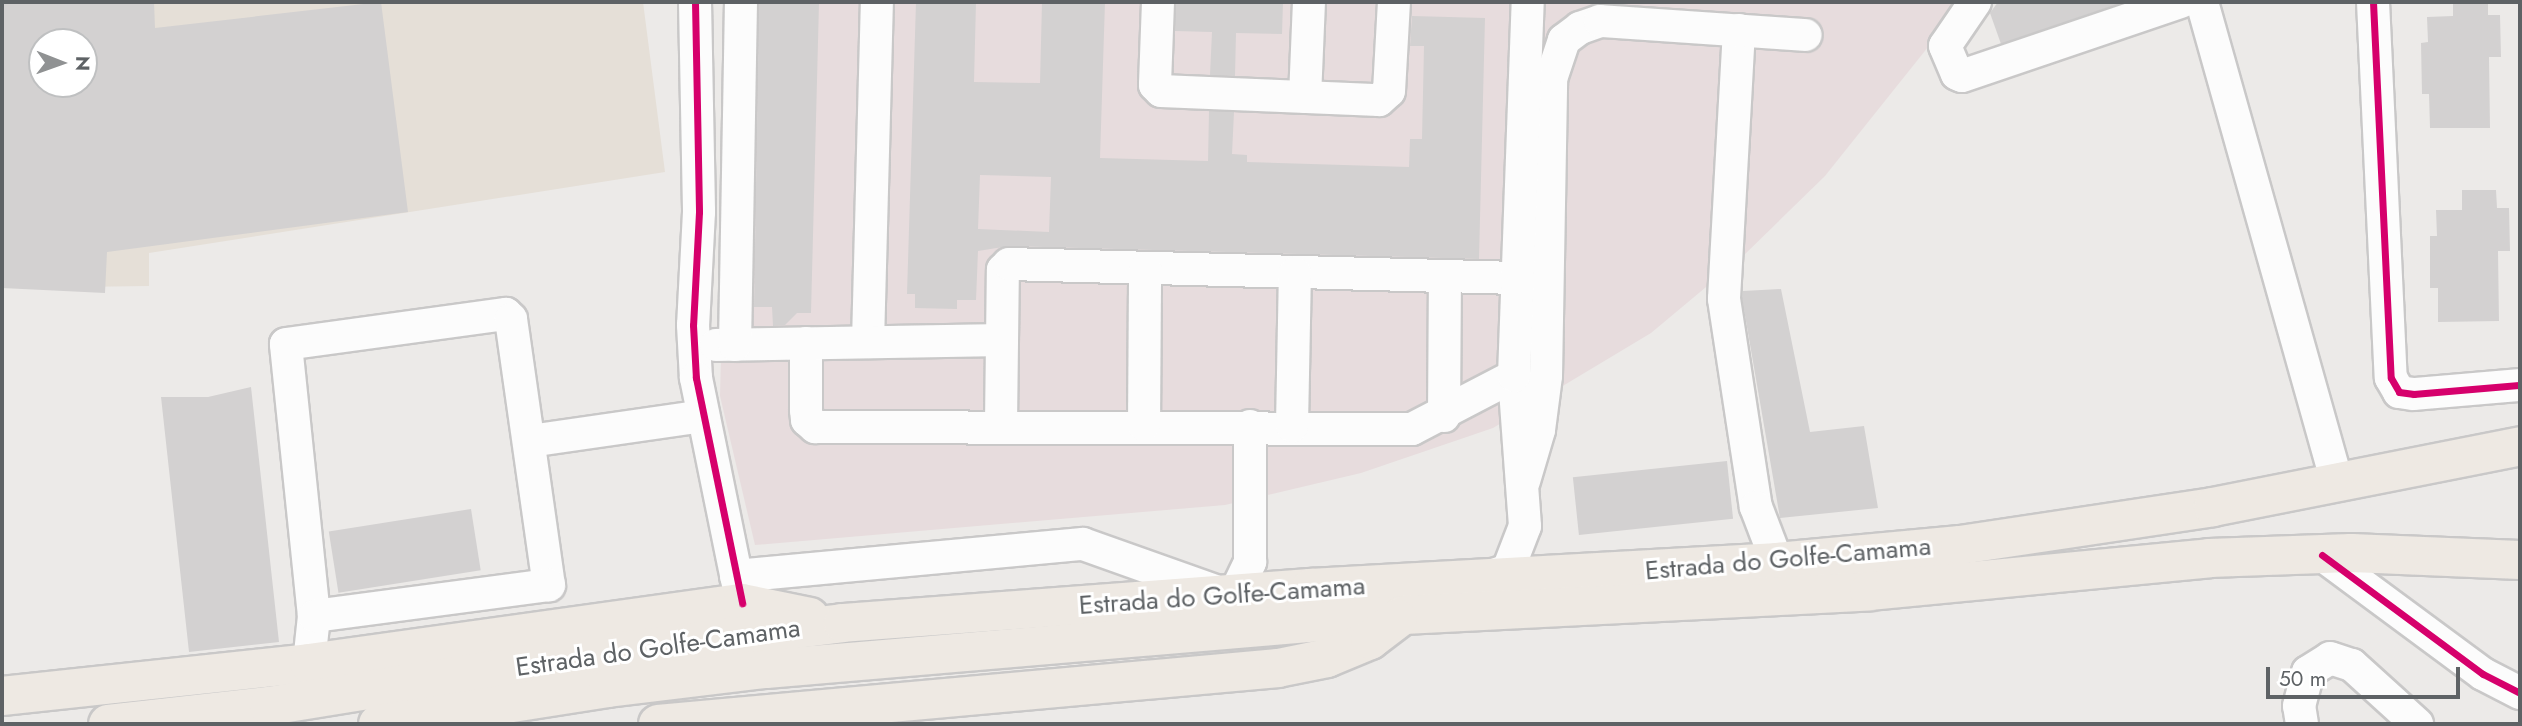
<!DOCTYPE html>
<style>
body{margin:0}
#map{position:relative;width:2522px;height:726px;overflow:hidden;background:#eceae8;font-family:Jost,sans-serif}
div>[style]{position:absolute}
.commercial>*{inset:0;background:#e5dfd7}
.medical>*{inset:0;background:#e7dcdd}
.building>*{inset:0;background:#d3d1d1;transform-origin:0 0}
.roads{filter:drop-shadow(2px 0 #c9c8c8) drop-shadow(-2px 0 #c9c8c8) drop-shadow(0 2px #c9c8c8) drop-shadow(0 -2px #c9c8c8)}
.minor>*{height:32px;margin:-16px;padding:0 16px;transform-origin:16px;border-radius:16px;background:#fcfcfc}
.highway>*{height:38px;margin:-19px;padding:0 19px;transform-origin:19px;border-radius:19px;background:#eee9e3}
.cycleway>*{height:7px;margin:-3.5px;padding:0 3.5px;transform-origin:3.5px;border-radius:3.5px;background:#d6006c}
span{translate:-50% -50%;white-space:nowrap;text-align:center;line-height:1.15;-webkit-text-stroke:6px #fff;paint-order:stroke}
.street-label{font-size:26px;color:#5e6265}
.frame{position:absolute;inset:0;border:4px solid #5e6265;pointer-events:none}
.north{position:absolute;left:28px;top:28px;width:70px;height:70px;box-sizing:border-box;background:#fff;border:2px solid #bfc0c1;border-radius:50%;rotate:91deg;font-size:19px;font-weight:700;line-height:28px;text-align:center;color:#5e6265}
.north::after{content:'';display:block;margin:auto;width:24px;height:32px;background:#909293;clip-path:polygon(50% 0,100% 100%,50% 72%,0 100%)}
.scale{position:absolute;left:2266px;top:667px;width:194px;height:32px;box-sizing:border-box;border:4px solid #5e6265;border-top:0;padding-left:9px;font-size:21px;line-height:24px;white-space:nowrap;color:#5e6265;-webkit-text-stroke:5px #fff;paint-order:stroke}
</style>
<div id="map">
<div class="commercial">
<div style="clip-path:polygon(evenodd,2px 2px,643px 2px,665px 172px,149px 253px,149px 286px,2px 288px,2px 2px,42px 42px,84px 42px,84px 84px,42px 84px,42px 42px)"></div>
</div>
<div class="medical">
<div style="clip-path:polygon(730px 2px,1964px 2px,1825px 176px,1742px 257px,1651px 333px,1493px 428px,1361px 473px,1225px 505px,755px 545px,720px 396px)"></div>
</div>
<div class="building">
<div style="clip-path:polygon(evenodd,2px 2px,154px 2px,155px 28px,381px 2px,408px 212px,107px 252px,105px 293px,2px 288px,2px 2px,42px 42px,84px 42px,84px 84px,42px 84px,42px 42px)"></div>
<div style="clip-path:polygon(759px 2px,819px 3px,811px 313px,797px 313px,785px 325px,773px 326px,772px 307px,754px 307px)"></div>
<div style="clip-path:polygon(evenodd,916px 2px,976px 2px,974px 82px,1040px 83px,1042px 2px,1105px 2px,1100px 158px,1208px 161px,1209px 111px,1234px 112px,1232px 154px,1247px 155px,1247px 162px,1409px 167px,1410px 139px,1422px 139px,1424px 46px,1410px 46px,1412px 16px,1485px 18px,1479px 259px,1009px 246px,978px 251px,976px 300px,957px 300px,957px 309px,915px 308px,915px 294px,907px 294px,916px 2px,980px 175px,1051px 177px,1049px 232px,978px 229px,980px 175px)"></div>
<div style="clip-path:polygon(1176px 2px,1283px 2px,1282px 34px,1236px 33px,1235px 76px,1210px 75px,1212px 32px,1175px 31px)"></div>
<div style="clip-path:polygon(1998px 2px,2124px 2px,2001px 44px,1990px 13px)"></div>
<div style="clip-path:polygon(2453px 2px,2488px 2px,2488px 15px,2500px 15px,2501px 57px,2489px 57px,2490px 128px,2430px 128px,2429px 94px,2422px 94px,2421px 43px,2428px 42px,2427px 17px,2453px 16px)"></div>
<div style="clip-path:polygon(2462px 190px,2496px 190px,2497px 208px,2509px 208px,2510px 251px,2498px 251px,2499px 321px,2438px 322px,2438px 288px,2430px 288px,2430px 236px,2437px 236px,2436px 210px,2462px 210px)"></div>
<div style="clip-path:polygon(1781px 289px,1810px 432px,1864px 426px,1878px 508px,1780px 518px,1742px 298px,1743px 291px)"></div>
<div style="clip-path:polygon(251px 387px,279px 642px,189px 652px,161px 397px,208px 397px)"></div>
<div style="left:1727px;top:461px;width:58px;height:155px;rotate:84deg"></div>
<div style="left:471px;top:509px;width:62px;height:144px;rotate:81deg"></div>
</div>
<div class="roads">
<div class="minor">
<div style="left:695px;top:2px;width:210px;rotate:88.9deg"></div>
<div style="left:699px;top:212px;width:113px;rotate:93deg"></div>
<div style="left:693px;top:325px;width:53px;rotate:86.8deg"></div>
<div style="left:696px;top:378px;width:220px;rotate:78.5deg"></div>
<div style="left:1158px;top:2px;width:83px;rotate:92.1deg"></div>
<div style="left:1155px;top:85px;width:8px;rotate:45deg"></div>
<div style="left:1161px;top:91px;width:218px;rotate:2.4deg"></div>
<div style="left:1379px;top:100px;width:13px;rotate:-42deg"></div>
<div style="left:1389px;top:91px;width:89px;rotate:-86.8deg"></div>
<div style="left:1975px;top:2px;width:53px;rotate:124.3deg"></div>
<div style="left:1945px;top:46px;width:30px;rotate:67deg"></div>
<div style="left:1957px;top:74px;width:5px;rotate:22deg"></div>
<div style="left:1962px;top:76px;width:231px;rotate:-18.7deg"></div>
<div style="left:2202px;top:2px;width:500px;rotate:74.3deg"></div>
<div style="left:2373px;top:2px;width:376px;rotate:87.3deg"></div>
<div style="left:2391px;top:378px;width:16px;rotate:60deg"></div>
<div style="left:2399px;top:392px;width:15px;rotate:8deg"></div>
<div style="left:2414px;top:394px;width:106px;rotate:-4.9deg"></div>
<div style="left:1739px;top:30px;width:269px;rotate:93.2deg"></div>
<div style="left:1724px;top:299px;width:210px;rotate:81.3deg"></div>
<div style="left:1756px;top:507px;width:59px;rotate:69.1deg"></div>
<div style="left:1305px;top:97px;width:95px;rotate:-87.6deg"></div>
<div style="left:868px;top:342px;width:340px;rotate:-88.5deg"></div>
<div style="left:806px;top:343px;width:67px;rotate:90deg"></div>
<div style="left:806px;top:410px;width:10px;rotate:84deg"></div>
<div style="left:807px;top:420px;width:11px;rotate:41deg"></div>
<div style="left:815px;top:427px;width:597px;rotate:0.19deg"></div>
<div style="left:1412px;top:429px;width:115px;rotate:-27.5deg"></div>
<div style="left:716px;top:345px;width:286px;rotate:-1deg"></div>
<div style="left:735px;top:345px;width:343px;rotate:-89deg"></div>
<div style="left:1444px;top:416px;width:139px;rotate:-89.6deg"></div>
<div style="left:1001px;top:424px;width:154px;rotate:-89.3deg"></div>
<div style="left:1003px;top:270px;width:8px;rotate:-45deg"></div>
<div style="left:1009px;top:264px;width:509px;rotate:1.58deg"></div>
<div style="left:1144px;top:425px;width:156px;rotate:-89.6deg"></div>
<div style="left:1292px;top:426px;width:153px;rotate:-88.9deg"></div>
<div style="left:530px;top:441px;width:175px;rotate:-8.2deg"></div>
<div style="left:1524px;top:481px;width:53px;rotate:-73.6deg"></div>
<div style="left:1539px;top:430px;width:54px;rotate:-82.6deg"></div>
<div style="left:1546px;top:376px;width:297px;rotate:-89deg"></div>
<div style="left:1551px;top:79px;width:41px;rotate:-71.6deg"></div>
<div style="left:1564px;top:40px;width:20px;rotate:-37deg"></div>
<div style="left:1580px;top:28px;width:21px;rotate:-19deg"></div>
<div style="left:1600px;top:21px;width:206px;rotate:3.9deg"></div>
<div style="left:2322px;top:555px;width:200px;rotate:36.5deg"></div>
<div style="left:2483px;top:674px;width:42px;rotate:27.2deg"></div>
<div style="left:736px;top:576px;width:348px;rotate:-5.3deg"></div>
<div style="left:1083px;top:544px;width:152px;rotate:19.6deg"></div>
<div style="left:1226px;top:595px;width:14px;rotate:-34deg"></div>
<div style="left:1238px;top:587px;width:28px;rotate:-64deg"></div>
<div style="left:1250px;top:562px;width:136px;rotate:-90deg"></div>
<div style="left:1482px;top:579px;width:28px;rotate:-19deg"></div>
<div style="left:1508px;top:570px;width:47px;rotate:-68.9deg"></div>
<div style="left:1525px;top:526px;width:150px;rotate:-94.2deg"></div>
<div style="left:1514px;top:376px;width:374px;rotate:-87.9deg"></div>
<div style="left:309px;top:663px;width:47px;rotate:-83.9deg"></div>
<div style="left:314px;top:616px;width:273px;rotate:-95.9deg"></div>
<div style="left:286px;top:344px;width:222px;rotate:-7.8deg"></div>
<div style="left:506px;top:314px;width:7px;rotate:45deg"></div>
<div style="left:511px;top:319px;width:269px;rotate:81.9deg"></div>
<div style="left:549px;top:585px;width:237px;rotate:172.5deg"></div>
<div style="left:2302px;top:724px;width:18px;rotate:-99deg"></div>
<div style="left:2299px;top:706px;width:35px;rotate:-75deg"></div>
<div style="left:2308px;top:672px;width:26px;rotate:-32deg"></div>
<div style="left:2330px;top:658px;width:23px;rotate:18deg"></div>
<div style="left:2352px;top:665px;width:88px;rotate:42.2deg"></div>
</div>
<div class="highway">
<div style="left:2px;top:696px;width:309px;rotate:-6.1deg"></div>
<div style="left:309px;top:663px;width:437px;rotate:-7.9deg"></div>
<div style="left:742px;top:603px;width:69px;rotate:11.6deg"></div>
<div style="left:108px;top:724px;width:162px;rotate:-6.4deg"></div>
<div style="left:269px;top:706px;width:293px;rotate:-9.2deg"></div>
<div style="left:558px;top:659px;width:287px;rotate:-7.2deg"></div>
<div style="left:843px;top:623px;width:469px;rotate:-4.3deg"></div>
<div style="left:1311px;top:588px;width:467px;rotate:-3.2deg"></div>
<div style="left:1777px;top:562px;width:184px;rotate:-5.3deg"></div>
<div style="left:1960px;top:545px;width:256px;rotate:-8.5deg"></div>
<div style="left:2213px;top:507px;width:313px;rotate:-11.2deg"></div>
<div style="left:378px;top:724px;width:233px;rotate:-8.9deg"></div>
<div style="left:608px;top:688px;width:159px;rotate:-6.9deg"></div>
<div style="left:766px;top:669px;width:639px;rotate:-4.85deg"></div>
<div style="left:1403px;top:615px;width:467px;rotate:-2.9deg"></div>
<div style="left:1869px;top:591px;width:342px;rotate:-5.5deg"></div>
<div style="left:2209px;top:558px;width:142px;rotate:-2deg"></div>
<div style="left:2351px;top:553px;width:169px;rotate:2.4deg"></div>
<div style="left:658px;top:724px;width:623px;rotate:-5.16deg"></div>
<div style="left:1278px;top:668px;width:50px;rotate:-11.5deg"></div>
<div style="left:1327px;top:658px;width:47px;rotate:-22.7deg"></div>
<div style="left:1370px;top:640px;width:35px;rotate:-37deg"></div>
</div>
</div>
<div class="cycleway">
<div style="left:695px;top:2px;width:210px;rotate:88.9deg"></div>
<div style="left:699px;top:212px;width:113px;rotate:93deg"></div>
<div style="left:693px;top:325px;width:53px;rotate:86.8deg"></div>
<div style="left:696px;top:378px;width:230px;rotate:78.4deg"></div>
<div style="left:2373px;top:2px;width:376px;rotate:87.3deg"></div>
<div style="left:2391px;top:378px;width:16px;rotate:60deg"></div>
<div style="left:2399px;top:392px;width:15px;rotate:8deg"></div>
<div style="left:2414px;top:394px;width:106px;rotate:-4.9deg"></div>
<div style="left:2322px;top:555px;width:200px;rotate:36.5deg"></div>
<div style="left:2483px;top:674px;width:42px;rotate:27.2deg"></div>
</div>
<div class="street-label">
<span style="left:1788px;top:559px;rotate:-5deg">Estrada do Golfe-Camama</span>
<span style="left:1222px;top:596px;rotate:-4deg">Estrada do Golfe-Camama</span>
<span style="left:658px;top:648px;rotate:-8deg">Estrada do Golfe-Camama</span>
</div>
<div class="frame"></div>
<div class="north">N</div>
<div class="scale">50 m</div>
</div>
